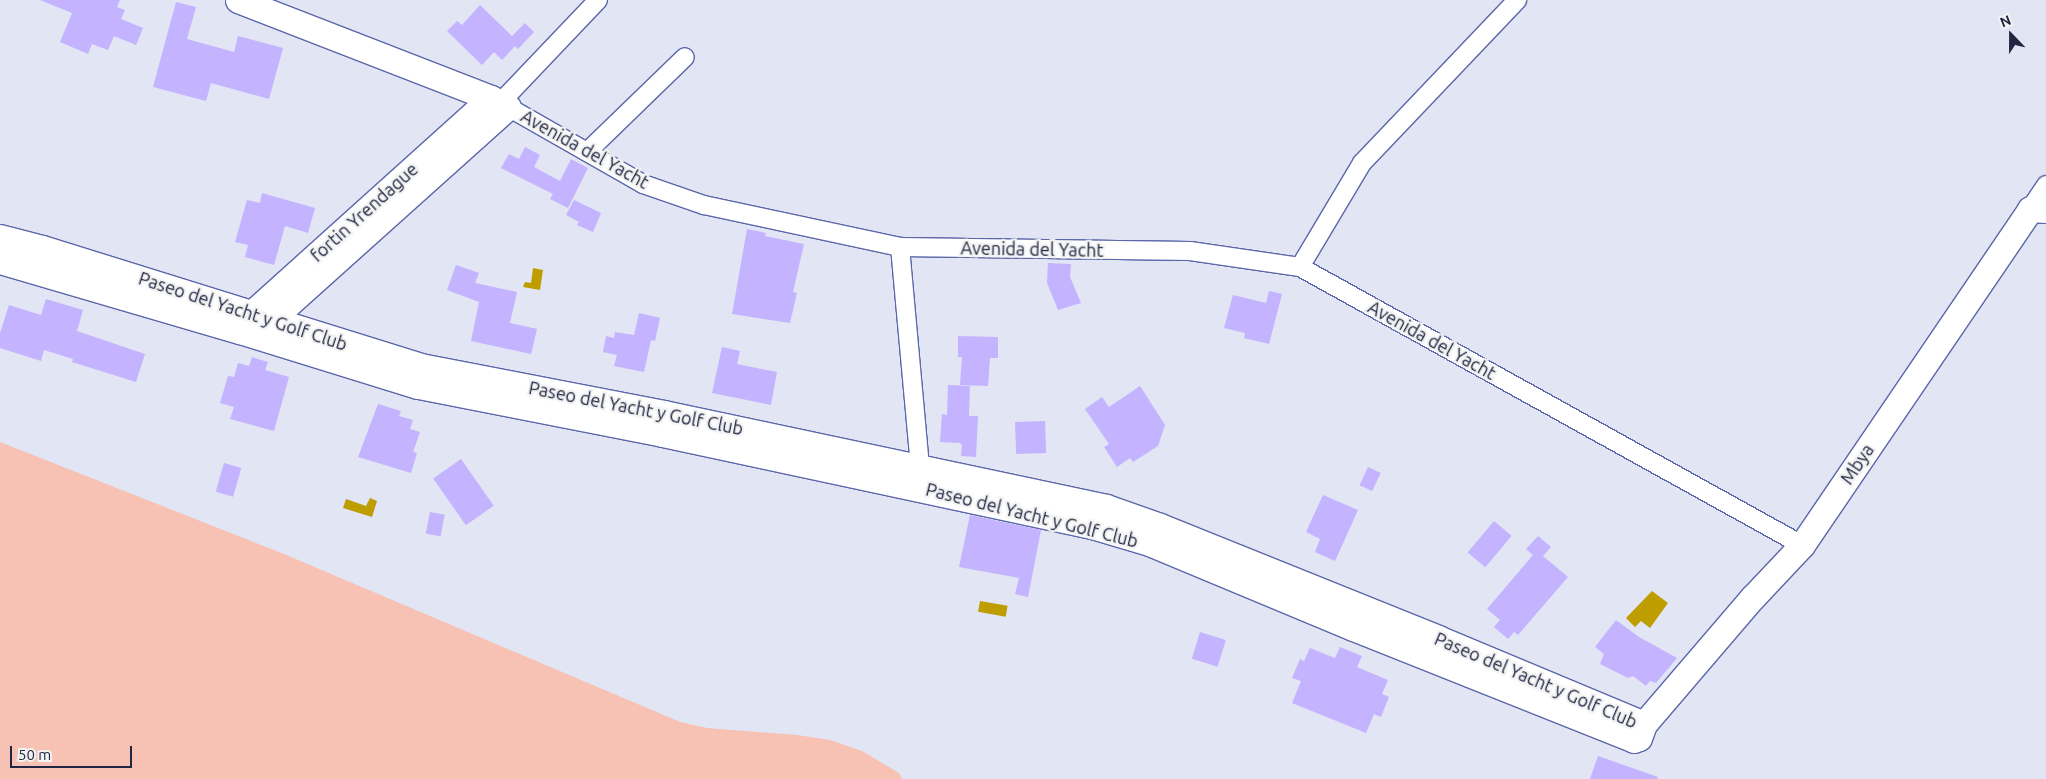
<!DOCTYPE html>
<style>
body{margin:0}
#map{position:relative;width:2046px;height:779px;overflow:hidden;background:#e1e5f4;font-family:Ubuntu,sans-serif}
div>[style]{position:absolute}
.green>*{inset:0;background:#f7c1b3}
.water>*{inset:0;background:#bd9d00;transform-origin:0 0}
.building>*{inset:0;background:#c4b3fe;transform-origin:0 0}
.roads{filter:drop-shadow(1px 0 #5b67a9) drop-shadow(-1px 0 #5b67a9) drop-shadow(0 1px #5b67a9) drop-shadow(0 -1px #5b67a9)}
.street>*{height:18px;margin:-9px;padding:0 9px;transform-origin:9px;border-radius:9px;background:#fff}
.secondary>*{height:25px;margin:-12.5px;padding:0 12.5px;transform-origin:12.5px;border-radius:12.5px;background:#fff}
span{translate:-50% -50%;white-space:nowrap;text-align:center;line-height:1.15;-webkit-text-stroke:4.5px #f3f3f3;paint-order:stroke}
.street-label{font-size:18px;color:#212642}
.north{position:absolute;left:1986px;top:10px;width:50px;height:50px;-webkit-text-stroke:4px #f3f3f3;paint-order:stroke;rotate:338deg;font-size:14px;font-weight:700;line-height:20px;text-align:center;color:#212642}
.north::after{content:'';display:block;margin:auto;width:18px;height:22px;background:#212642;clip-path:polygon(50% 0,100% 100%,50% 72%,0 100%)}
.scale{position:absolute;left:10px;top:746px;width:122px;height:22px;box-sizing:border-box;border:2px solid #212642;border-top:0;padding-left:6px;font-size:15px;line-height:18px;white-space:nowrap;color:#212642;-webkit-text-stroke:4px #f3f3f3;paint-order:stroke}
</style>
<div id="map">
<div class="green">
<div style="clip-path:polygon(0 442px,284px 554px,680px 722px,707px 728px,797px 735px,830px 740px,862px 751px,899px 773px,902px 779px,0 779px)"></div>
</div>
<div class="water">
<div style="clip-path:polygon(533px 268px,543px 270px,540px 290px,523px 287px,525px 282px,531px 283px)"></div>
<div style="clip-path:polygon(370px 498px,377px 501px,372px 517px,343px 508px,346px 499px,366px 506px)"></div>
<div style="clip-path:polygon(1652px 591px,1668px 603px,1650px 628px,1641px 621px,1635px 627px,1626px 618px)"></div>
<div style="left:980px;top:601px;width:28px;height:11px;rotate:10deg"></div>
</div>
<div class="building">
<div style="clip-path:polygon(40px 0,120px 0,117px 7px,125px 10px,121px 19px,143px 28px,136px 45px,114px 36px,108px 50px,92px 44px,88px 54px,60px 42px,72px 13px)"></div>
<div style="clip-path:polygon(176px 2px,196px 7px,187px 39px,234px 52px,238px 36px,283px 48px,269px 99px,211px 83px,206px 101px,153px 87px)"></div>
<div style="clip-path:polygon(480px 5px,512px 36px,525px 23px,534px 32px,518px 49px,515px 46px,502px 60px,494px 52px,482px 65px,447px 31px,457px 21px,462px 25px)"></div>
<div style="clip-path:polygon(525px 147px,540px 155px,534px 167px,560px 181px,571px 159px,588px 168px,568px 208px,550px 199px,553px 194px,501px 168px,509px 154px,519px 159px)"></div>
<div style="clip-path:polygon(262px 193px,315px 208px,308px 233px,285px 226px,274px 265px,245px 257px,248px 245px,235px 242px,247px 200px,260px 203px)"></div>
<div style="clip-path:polygon(574px 200px,601px 213px,593px 232px,577px 225px,579px 222px,566px 215px)"></div>
<div style="clip-path:polygon(747px 229px,766px 233px,765px 236px,804px 244px,793px 292px,797px 293px,790px 323px,732px 314px)"></div>
<div style="clip-path:polygon(1048px 263px,1071px 264px,1070px 277px,1081px 303px,1058px 310px,1047px 283px)"></div>
<div style="clip-path:polygon(456px 265px,479px 273px,475px 283px,517px 292px,510px 323px,537px 329px,531px 354px,471px 341px,479px 302px,447px 290px)"></div>
<div style="clip-path:polygon(1269px 291px,1282px 294px,1269px 344px,1244px 338px,1245px 333px,1224px 328px,1233px 295px,1266px 303px)"></div>
<div style="clip-path:polygon(46px 299px,83px 310px,77px 331px,145px 354px,136px 382px,72px 362px,73px 359px,44px 350px,41px 361px,0 348px,0 333px,9px 305px,41px 315px)"></div>
<div style="clip-path:polygon(639px 313px,660px 318px,655px 341px,651px 340px,644px 372px,614px 366px,617px 355px,603px 352px,606px 336px,614px 338px,615px 332px,634px 335px)"></div>
<div style="clip-path:polygon(958px 336px,998px 337px,998px 358px,990px 358px,988px 386px,960px 385px,962px 357px,958px 357px)"></div>
<div style="clip-path:polygon(722px 347px,740px 351px,737px 364px,777px 372px,771px 405px,712px 393px)"></div>
<div style="clip-path:polygon(252px 357px,268px 362px,265px 370px,289px 377px,274px 431px,230px 419px,234px 407px,220px 403px,228px 376px,234px 377px,238px 363px,249px 366px)"></div>
<div style="clip-path:polygon(948px 385px,970px 386px,969px 416px,978px 416px,976px 457px,961px 456px,962px 445px,960px 443px,940px 442px,942px 414px,947px 415px)"></div>
<div style="clip-path:polygon(1140px 386px,1165px 425px,1158px 446px,1133px 462px,1130px 458px,1117px 467px,1104px 447px,1109px 444px,1085px 409px,1102px 397px,1109px 407px)"></div>
<div style="clip-path:polygon(378px 404px,401px 411px,399px 416px,413px 420px,410px 429px,420px 432px,413px 452px,417px 453px,411px 473px,358px 457px)"></div>
<div style="left:1045px;top:421px;width:32px;height:30px;rotate:88deg"></div>
<div style="left:461px;top:459px;width:57px;height:34px;rotate:55deg"></div>
<div style="left:224px;top:463px;width:18px;height:30px;rotate:16deg"></div>
<div style="left:1368px;top:467px;width:14px;height:20px;rotate:25deg"></div>
<div style="clip-path:polygon(1323px 495px,1358px 510px,1335px 561px,1315px 552px,1320px 539px,1306px 532px)"></div>
<div style="left:430px;top:512px;width:15px;height:22px;rotate:11deg"></div>
<div style="clip-path:polygon(970px 515px,1041px 530px,1028px 597px,1015px 594px,1019px 578px,959px 567px)"></div>
<div style="left:1494px;top:521px;width:23px;height:41px;rotate:40deg"></div>
<div style="clip-path:polygon(1538px 536px,1551px 547px,1543px 556px,1568px 577px,1518px 635px,1514px 632px,1508px 639px,1494px 627px,1500px 620px,1487px 609px,1533px 555px,1526px 549px)"></div>
<div style="clip-path:polygon(1616px 620px,1639px 637px,1677px 658px,1656px 683px,1650px 681px,1646px 686px,1633px 676px,1628px 678px,1600px 664px,1604px 654px,1595px 647px)"></div>
<div style="left:1200px;top:632px;width:27px;height:28px;rotate:17deg"></div>
<div style="clip-path:polygon(1340px 647px,1362px 656px,1357px 667px,1388px 680px,1382px 694px,1389px 697px,1381px 717px,1374px 714px,1366px 733px,1292px 703px,1301px 681px,1292px 678px,1300px 659px,1304px 661px,1310px 648px,1335px 658px)"></div>
<div style="clip-path:polygon(1598px 756px,1658px 777px,1657px 779px,1590px 779px)"></div>
</div>
<div class="roads">
<div class="street">
<div style="left:500px;top:103px;width:142px;rotate:-46.4deg"></div>
<div style="left:508px;top:107px;width:155px;rotate:29.7deg"></div>
<div style="left:643px;top:184px;width:65px;rotate:19deg"></div>
<div style="left:704px;top:205px;width:200px;rotate:12.1deg"></div>
<div style="left:900px;top:247px;width:290px;rotate:0.8deg"></div>
<div style="left:1190px;top:251px;width:111px;rotate:8.3deg"></div>
<div style="left:1300px;top:267px;width:574px;rotate:28.98deg"></div>
<div style="left:587px;top:152px;width:136px;rotate:-44.1deg"></div>
<div style="left:2030px;top:209px;width:29px;rotate:-56deg"></div>
<div style="left:900px;top:247px;width:232px;rotate:84.8deg"></div>
<div style="left:1300px;top:267px;width:121px;rotate:-59.2deg"></div>
<div style="left:1362px;top:163px;width:225px;rotate:-46.4deg"></div>
</div>
<div class="secondary">
<div style="left:238px;top:0;width:271px;rotate:21.2deg"></div>
<div style="left:491px;top:98px;width:19px;rotate:28deg"></div>
<div style="left:508px;top:107px;width:319px;rotate:138.1deg"></div>
<div style="left:271px;top:320px;width:13px;rotate:122deg"></div>
<div style="left:0;top:237px;width:43px;rotate:14.7deg"></div>
<div style="left:42px;top:248px;width:396px;rotate:17.3deg"></div>
<div style="left:420px;top:366px;width:248px;rotate:10.9deg"></div>
<div style="left:664px;top:413px;width:452px;rotate:12deg"></div>
<div style="left:1106px;top:507px;width:57px;rotate:19.4deg"></div>
<div style="left:1160px;top:526px;width:300px;rotate:21.9deg"></div>
<div style="left:1438px;top:638px;width:223px;rotate:22.7deg"></div>
<div style="left:0;top:261px;width:250px;rotate:16.3deg"></div>
<div style="left:240px;top:331px;width:186px;rotate:17.2deg"></div>
<div style="left:418px;top:386px;width:249px;rotate:11.1deg"></div>
<div style="left:662px;top:434px;width:440px;rotate:12.1deg"></div>
<div style="left:1092px;top:526px;width:59px;rotate:16.6deg"></div>
<div style="left:1149px;top:543px;width:221px;rotate:22.6deg"></div>
<div style="left:1353px;top:628px;width:302px;rotate:21.7deg"></div>
<div style="left:1634px;top:740px;width:5px;rotate:-22deg"></div>
<div style="left:1639px;top:738px;width:15px;rotate:-70deg"></div>
<div style="left:1644px;top:724px;width:167px;rotate:-49.4deg"></div>
<div style="left:1753px;top:597px;width:71px;rotate:-46.7deg"></div>
<div style="left:1802px;top:545px;width:406px;rotate:-55.8deg"></div>
<div style="left:2030px;top:209px;width:16px;rotate:4deg"></div>
<div style="left:245px;top:324px;width:13px;rotate:-58deg"></div>
<div style="left:252px;top:313px;width:321px;rotate:-42deg"></div>
</div>
</div>
<div class="street-label">
<span style="left:585px;top:149px;rotate:29deg">Avenida del Yacht</span>
<span style="left:364px;top:212px;rotate:-42deg">fortin Yrendague</span>
<span style="left:1032px;top:249px;rotate:1deg">Avenida del Yacht</span>
<span style="left:243px;top:311px;rotate:18deg">Paseo del Yacht y Golf Club</span>
<span style="left:1432px;top:340px;rotate:29deg">Avenida del Yacht</span>
<span style="left:636px;top:408px;rotate:11deg">Paseo del Yacht y Golf Club</span>
<span style="left:1857px;top:464px;rotate:-56deg">Mbya</span>
<span style="left:1032px;top:515px;rotate:14deg">Paseo del Yacht y Golf Club</span>
<span style="left:1536px;top:680px;rotate:23deg">Paseo del Yacht y Golf Club</span>
</div>
<div class="north">N</div>
<div class="scale">50 m</div>
</div>
